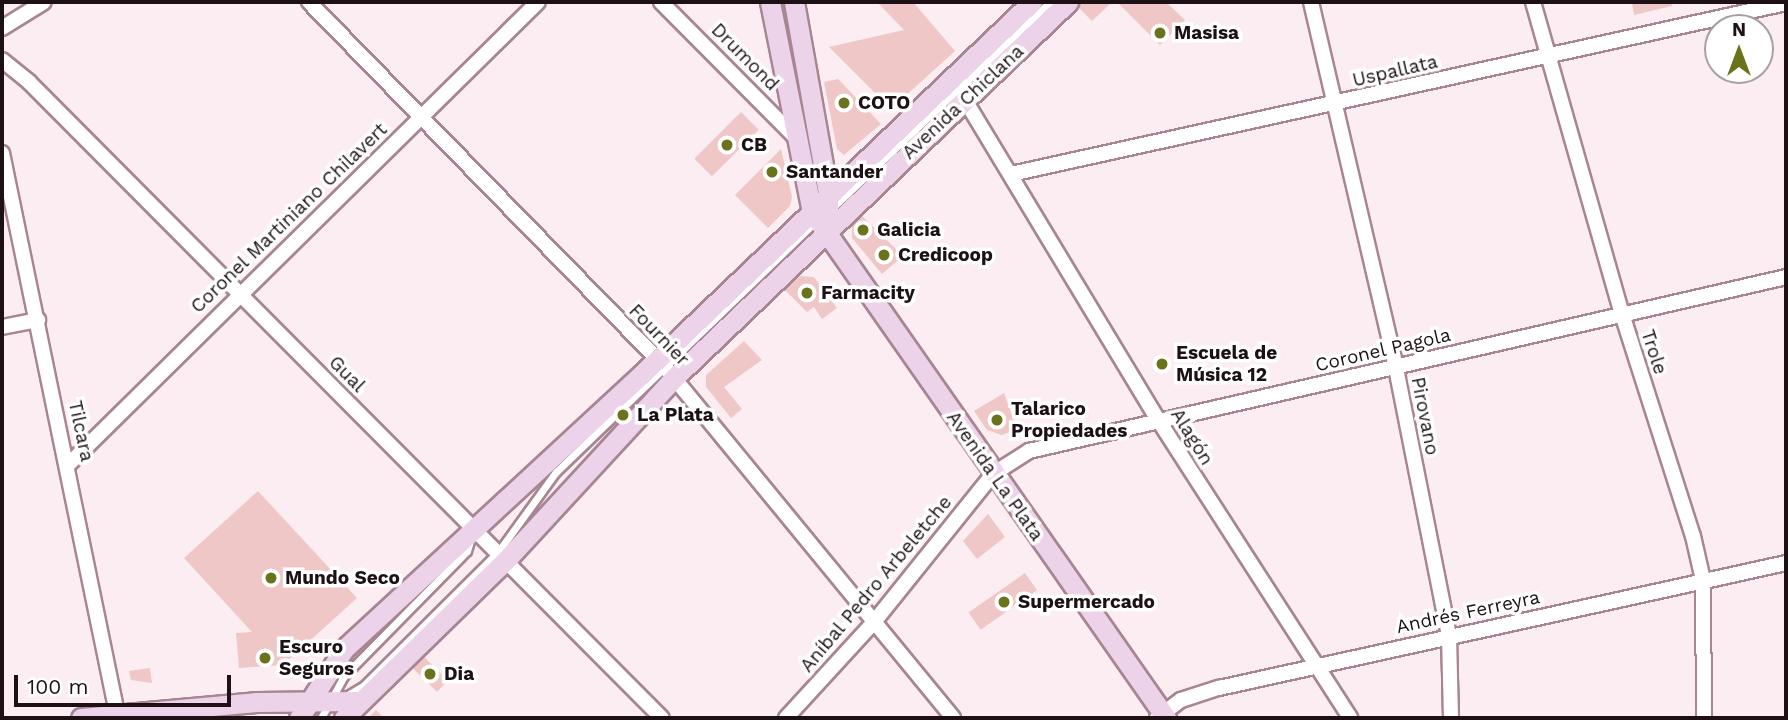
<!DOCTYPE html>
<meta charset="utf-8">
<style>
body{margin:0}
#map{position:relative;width:1788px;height:720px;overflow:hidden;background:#fcedf2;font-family:"Work Sans",sans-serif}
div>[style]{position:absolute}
.building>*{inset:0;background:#eec7c6;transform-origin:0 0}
.roads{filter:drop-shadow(2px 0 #a78591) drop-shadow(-2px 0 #a78591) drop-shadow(0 2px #a78591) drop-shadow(0 -2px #a78591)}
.service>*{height:7px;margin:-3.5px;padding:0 3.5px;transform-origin:3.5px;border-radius:3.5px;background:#fff}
.minor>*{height:14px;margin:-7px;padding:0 7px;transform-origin:7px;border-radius:7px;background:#fff}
.secondary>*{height:19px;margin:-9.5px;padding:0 9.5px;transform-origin:9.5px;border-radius:9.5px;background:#edd3e9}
.dots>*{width:19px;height:19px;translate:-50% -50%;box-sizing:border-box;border:4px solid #fff;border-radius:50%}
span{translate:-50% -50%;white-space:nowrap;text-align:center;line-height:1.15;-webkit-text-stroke:7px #fff;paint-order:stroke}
.poi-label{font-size:19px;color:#1d1115;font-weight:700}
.left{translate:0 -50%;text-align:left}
.street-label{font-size:19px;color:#1d1115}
.frame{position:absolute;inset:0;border:4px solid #1d1115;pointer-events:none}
.north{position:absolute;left:1704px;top:14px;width:70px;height:70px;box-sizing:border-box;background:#fff;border:2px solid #a5a0a1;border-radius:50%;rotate:0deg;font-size:19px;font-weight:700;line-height:28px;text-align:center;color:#1d1115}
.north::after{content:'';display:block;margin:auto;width:24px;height:32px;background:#6a731c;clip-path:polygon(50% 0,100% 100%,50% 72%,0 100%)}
.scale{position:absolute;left:14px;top:675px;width:217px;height:32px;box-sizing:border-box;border:4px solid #1d1115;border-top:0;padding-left:9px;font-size:21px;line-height:24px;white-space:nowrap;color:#1d1115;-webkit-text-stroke:5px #fff;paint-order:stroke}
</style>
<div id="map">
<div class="building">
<div style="clip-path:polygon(877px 2px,913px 2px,955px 51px,891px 109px,829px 47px,904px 30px)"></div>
<div style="clip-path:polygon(1078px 2px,1112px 2px,1092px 21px,1076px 5px)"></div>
<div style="clip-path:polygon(1117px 2px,1166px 2px,1185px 20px,1160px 45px)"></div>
<div style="clip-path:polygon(1632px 2px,1671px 2px,1672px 6px,1634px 15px)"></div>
<div style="clip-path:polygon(838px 79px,881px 124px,844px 155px,837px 149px,824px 82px)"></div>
<div style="left:741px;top:112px;width:25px;height:66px;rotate:45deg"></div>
<div style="clip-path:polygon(781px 149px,792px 197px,790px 206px,768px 228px,735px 195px)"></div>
<div style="clip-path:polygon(860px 214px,903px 256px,882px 274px,852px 238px,852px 221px)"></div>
<div style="clip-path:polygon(800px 276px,814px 277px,837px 308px,822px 319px,814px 307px,807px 312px,785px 290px)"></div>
<div style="clip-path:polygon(744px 341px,762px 360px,724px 387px,742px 409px,731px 418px,706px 387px,706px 375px)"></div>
<div style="clip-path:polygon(1004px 393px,1017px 429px,1002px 435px,987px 430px,974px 411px)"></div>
<div style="clip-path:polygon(258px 491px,357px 598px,283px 665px,239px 668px,236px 633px,252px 632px,184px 558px)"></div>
<div style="clip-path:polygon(988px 514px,1005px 537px,977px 559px,963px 541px)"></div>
<div style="left:1025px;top:573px;width:21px;height:69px;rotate:55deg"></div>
<div style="left:423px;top:656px;width:35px;height:16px;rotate:44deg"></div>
<div style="clip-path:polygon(150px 668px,152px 683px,131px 680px,129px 671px)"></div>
<div style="clip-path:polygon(376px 710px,384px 718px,368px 718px)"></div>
</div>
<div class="roads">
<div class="service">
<div style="left:831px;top:209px;width:301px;rotate:-43.4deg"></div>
<div style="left:346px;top:696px;width:21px;rotate:-31deg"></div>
<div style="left:364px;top:685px;width:189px;rotate:-44.8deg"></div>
<div style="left:498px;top:552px;width:99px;rotate:-54.1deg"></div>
<div style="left:556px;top:472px;width:363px;rotate:-44deg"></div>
<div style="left:321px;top:718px;width:48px;rotate:-61.3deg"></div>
<div style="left:344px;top:676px;width:175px;rotate:-45.5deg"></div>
<div style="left:467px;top:551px;width:14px;rotate:-73deg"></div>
</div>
<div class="minor">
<div style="left:309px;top:2px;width:510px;rotate:45.72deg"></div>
<div style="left:665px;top:367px;width:454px;rotate:50.6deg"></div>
<div style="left:661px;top:2px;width:194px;rotate:45.2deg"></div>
<div style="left:1311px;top:2px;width:376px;rotate:76.9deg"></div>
<div style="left:1396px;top:368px;width:273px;rotate:78.8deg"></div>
<div style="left:1449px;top:636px;width:82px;rotate:88.6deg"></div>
<div style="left:1533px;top:2px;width:324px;rotate:74.1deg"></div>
<div style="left:1622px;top:314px;width:233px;rotate:72.3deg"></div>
<div style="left:1693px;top:536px;width:45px;rotate:77.2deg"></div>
<div style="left:1703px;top:580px;width:138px;rotate:89.6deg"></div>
<div style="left:2px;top:28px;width:49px;rotate:-31.8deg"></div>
<div style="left:2px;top:60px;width:35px;rotate:39deg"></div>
<div style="left:29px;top:82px;width:897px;rotate:45.14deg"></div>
<div style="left:965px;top:100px;width:371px;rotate:58.9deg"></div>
<div style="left:1157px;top:418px;width:357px;rotate:57.2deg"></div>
<div style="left:2px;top:153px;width:577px;rotate:78.4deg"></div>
<div style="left:1011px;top:174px;width:794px;rotate:-12.44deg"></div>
<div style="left:2px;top:327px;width:37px;rotate:-11deg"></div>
<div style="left:69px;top:464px;width:658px;rotate:-44.57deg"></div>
<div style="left:786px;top:718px;width:130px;rotate:-47.5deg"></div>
<div style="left:874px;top:622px;width:190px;rotate:-51.2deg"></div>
<div style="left:993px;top:474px;width:43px;rotate:-32.6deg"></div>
<div style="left:1029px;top:451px;width:777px;rotate:-12.94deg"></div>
<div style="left:1157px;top:718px;width:30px;rotate:-37deg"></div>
<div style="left:1181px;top:700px;width:40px;rotate:-18deg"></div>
<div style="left:1219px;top:688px;width:581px;rotate:-12.43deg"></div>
</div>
<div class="secondary">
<div style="left:770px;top:2px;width:210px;rotate:78.7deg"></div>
<div style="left:811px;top:208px;width:13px;rotate:61deg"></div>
<div style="left:817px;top:219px;width:609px;rotate:55.03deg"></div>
<div style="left:794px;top:2px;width:193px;rotate:79.9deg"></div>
<div style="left:828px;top:192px;width:39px;rotate:90deg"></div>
<div style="left:81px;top:718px;width:176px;rotate:-5.2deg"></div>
<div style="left:256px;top:702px;width:102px;rotate:-0.6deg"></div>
<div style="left:299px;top:718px;width:82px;rotate:-56.9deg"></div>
<div style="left:344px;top:649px;width:405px;rotate:-42.7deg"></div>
<div style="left:642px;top:374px;width:539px;rotate:-43.65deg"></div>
<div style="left:344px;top:718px;width:226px;rotate:-44.3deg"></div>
<div style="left:506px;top:560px;width:248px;rotate:-47.3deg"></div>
<div style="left:674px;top:378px;width:545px;rotate:-43.66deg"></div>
</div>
</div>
<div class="dots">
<div style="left:1160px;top:33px;background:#6a731c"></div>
<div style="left:844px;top:103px;background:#6a731c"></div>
<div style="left:727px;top:145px;background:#6a731c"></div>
<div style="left:772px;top:172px;background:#6a731c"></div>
<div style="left:863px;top:230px;background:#6a731c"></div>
<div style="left:884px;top:255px;background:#6a731c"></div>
<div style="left:807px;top:293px;background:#6a731c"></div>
<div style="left:1162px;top:364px;background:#6a731c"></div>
<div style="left:623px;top:415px;background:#6a731c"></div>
<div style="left:997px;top:420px;background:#6a731c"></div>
<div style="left:271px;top:578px;background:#6a731c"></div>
<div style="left:1004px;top:602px;background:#6a731c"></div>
<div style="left:265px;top:658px;background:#6a731c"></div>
<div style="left:430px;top:674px;background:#6a731c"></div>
</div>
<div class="poi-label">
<span class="left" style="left:1174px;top:33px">Masisa</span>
<span class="left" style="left:858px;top:103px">COTO</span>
<span class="left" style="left:741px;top:145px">CB</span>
<span class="left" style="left:786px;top:172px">Santander</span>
<span class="left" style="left:877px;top:230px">Galicia</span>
<span class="left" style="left:898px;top:255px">Credicoop</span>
<span class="left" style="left:821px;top:293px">Farmacity</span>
<span class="left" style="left:1176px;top:364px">Escuela de<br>Música 12</span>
<span class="left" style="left:1011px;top:420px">Talarico<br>Propiedades</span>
<span class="left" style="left:637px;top:415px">La Plata</span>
<span class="left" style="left:285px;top:578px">Mundo Seco</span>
<span class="left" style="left:1018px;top:602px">Supermercado</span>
<span class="left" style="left:279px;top:658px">Escuro<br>Seguros</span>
<span class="left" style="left:444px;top:674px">Dia</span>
</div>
<div class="street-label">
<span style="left:745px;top:57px;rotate:45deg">Drumond</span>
<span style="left:1395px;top:71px;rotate:-13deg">Uspallata</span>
<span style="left:963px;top:102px;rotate:-43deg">Avenida Chiclana</span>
<span style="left:289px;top:218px;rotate:-44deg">Coronel Martiniano Chilavert</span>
<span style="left:659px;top:335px;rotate:46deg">Fournier</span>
<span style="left:1383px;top:350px;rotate:-13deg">Coronel Pagola</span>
<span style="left:1654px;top:352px;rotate:72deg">Trole</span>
<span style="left:347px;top:374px;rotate:45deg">Gual</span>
<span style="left:1425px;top:416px;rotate:79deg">Pirovano</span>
<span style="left:81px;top:431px;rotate:78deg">Tilcara</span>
<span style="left:1192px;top:437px;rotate:58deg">Alagón</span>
<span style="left:995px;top:476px;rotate:55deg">Avenida La Plata</span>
<span style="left:876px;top:584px;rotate:-50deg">Aníbal Pedro Arbeletche</span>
<span style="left:1468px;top:612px;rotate:-12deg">Andrés Ferreyra</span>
</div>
<div class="frame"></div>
<div class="north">N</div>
<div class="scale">100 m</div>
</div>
